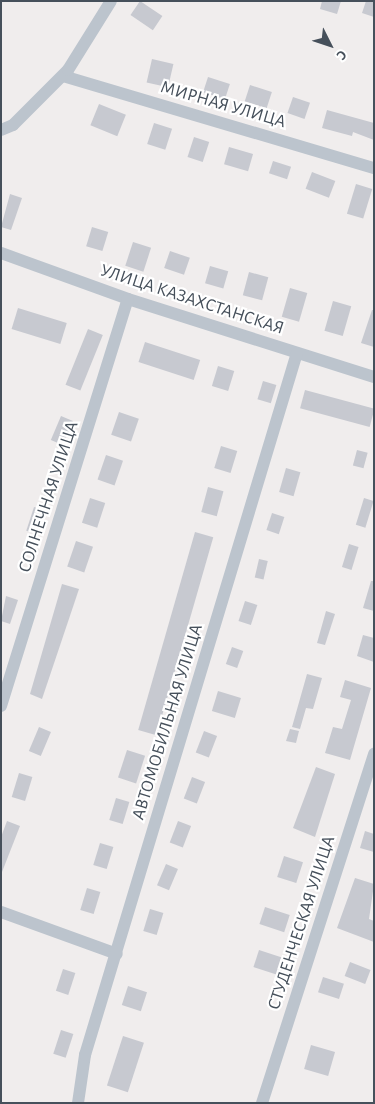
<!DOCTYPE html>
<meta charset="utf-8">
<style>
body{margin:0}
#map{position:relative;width:375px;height:1104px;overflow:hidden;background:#f0eded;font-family:"Alegreya Sans",sans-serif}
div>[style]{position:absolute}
.building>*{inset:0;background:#c7c9d0;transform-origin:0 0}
.minor>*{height:12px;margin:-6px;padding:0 6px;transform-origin:6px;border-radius:6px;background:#bcc4cd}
span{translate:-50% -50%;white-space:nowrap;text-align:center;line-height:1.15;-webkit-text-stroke:4.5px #fff;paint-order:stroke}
.street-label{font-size:18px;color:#46505b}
.frame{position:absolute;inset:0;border:2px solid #46505b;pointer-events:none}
.north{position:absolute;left:305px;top:20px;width:50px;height:50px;-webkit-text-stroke:4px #fff;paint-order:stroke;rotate:131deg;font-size:14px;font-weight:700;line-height:20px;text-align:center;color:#46505b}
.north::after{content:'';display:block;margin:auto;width:18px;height:22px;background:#46505b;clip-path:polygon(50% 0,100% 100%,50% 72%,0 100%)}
</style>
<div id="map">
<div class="building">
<div style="left:140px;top:1px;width:27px;height:17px;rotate:34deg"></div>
<div style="clip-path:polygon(322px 1px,341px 1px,337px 14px,320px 9px)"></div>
<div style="clip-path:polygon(366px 1px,374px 1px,374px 17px,362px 13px)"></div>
<div style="left:152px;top:59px;width:22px;height:24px;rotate:13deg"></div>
<div style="left:208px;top:77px;width:23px;height:16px;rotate:18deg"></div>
<div style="left:250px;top:85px;width:23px;height:17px;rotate:18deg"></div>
<div style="left:293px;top:97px;width:18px;height:17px;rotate:19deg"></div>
<div style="left:99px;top:104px;width:29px;height:23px;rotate:22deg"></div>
<div style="clip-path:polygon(327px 110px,374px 123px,374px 140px,353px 132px,352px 136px,322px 128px)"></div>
<div style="left:154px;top:123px;width:19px;height:22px;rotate:18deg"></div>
<div style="left:194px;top:137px;width:16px;height:21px;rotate:18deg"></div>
<div style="left:229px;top:147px;width:25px;height:18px;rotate:16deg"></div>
<div style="left:273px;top:161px;width:19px;height:13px;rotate:18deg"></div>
<div style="left:312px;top:172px;width:25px;height:18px;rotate:21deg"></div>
<div style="left:356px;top:184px;width:17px;height:31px;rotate:17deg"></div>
<div style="clip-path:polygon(10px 194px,22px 198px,11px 230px,1px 227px)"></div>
<div style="left:92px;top:227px;width:17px;height:20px;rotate:17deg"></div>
<div style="left:133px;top:242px;width:19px;height:25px;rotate:18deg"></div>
<div style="left:170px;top:251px;width:21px;height:18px;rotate:19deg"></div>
<div style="left:210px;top:266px;width:19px;height:18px;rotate:16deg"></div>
<div style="left:249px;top:272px;width:20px;height:24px;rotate:15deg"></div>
<div style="left:290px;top:288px;width:18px;height:30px;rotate:16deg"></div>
<div style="left:333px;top:301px;width:19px;height:31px;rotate:16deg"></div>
<div style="left:18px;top:308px;width:51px;height:22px;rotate:17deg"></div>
<div style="clip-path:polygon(372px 310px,374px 310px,374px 347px,361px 343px)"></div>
<div style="left:88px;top:329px;width:16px;height:60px;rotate:22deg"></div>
<div style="left:145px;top:342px;width:58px;height:21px;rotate:18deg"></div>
<div style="left:218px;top:366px;width:17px;height:21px;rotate:17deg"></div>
<div style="left:263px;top:381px;width:14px;height:19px;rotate:17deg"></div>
<div style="left:305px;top:390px;width:72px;height:19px;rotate:15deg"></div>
<div style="left:119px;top:412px;width:21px;height:24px;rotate:19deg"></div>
<div style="left:61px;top:416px;width:13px;height:26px;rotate:23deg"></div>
<div style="left:221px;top:446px;width:17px;height:23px;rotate:17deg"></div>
<div style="left:357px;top:450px;width:11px;height:16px;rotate:15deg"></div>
<div style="left:106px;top:455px;width:18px;height:26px;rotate:19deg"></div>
<div style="left:286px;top:468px;width:15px;height:25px;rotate:16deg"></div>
<div style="left:208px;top:487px;width:16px;height:26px;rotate:15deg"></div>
<div style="left:90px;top:498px;width:16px;height:26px;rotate:18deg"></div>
<div style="left:364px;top:498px;width:10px;height:28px;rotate:17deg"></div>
<div style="left:34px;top:507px;width:13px;height:25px;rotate:18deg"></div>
<div style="left:272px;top:513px;width:13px;height:18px;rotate:18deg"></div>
<div style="left:195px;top:532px;width:19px;height:206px;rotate:16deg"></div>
<div style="left:76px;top:541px;width:18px;height:27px;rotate:19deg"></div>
<div style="left:349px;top:544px;width:10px;height:24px;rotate:17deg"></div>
<div style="left:259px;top:559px;width:9px;height:19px;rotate:13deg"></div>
<div style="clip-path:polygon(371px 581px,374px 581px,374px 611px,363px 608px)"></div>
<div style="clip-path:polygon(62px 584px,79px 589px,42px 699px,30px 694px)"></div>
<div style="clip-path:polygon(6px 596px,18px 600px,10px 624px,1px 621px)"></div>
<div style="left:245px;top:601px;width:13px;height:21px;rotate:18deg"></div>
<div style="clip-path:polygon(326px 611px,335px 614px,325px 645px,317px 643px)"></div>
<div style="clip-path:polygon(363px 635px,374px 638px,374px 662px,357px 656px)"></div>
<div style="left:232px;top:647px;width:12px;height:18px;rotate:20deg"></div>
<div style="clip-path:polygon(307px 674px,322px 678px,313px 709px,306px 708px,300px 729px,292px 727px)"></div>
<div style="clip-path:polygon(345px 680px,371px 688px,350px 760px,325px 753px,333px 727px,342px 729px,351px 700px,340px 697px)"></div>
<div style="left:218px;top:691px;width:24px;height:21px;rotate:17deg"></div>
<div style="left:39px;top:727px;width:13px;height:26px;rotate:23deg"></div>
<div style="clip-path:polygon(290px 729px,299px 731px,296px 743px,286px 741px)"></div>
<div style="left:204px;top:731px;width:14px;height:23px;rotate:21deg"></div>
<div style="left:127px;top:750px;width:19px;height:29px;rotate:18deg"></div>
<div style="clip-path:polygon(316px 767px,335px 774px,315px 837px,293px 828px)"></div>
<div style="left:19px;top:773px;width:14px;height:25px;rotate:17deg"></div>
<div style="left:192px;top:777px;width:14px;height:23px;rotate:21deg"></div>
<div style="left:116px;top:798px;width:14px;height:23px;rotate:17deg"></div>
<div style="clip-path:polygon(7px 821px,20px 826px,2px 872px,1px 837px)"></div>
<div style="left:178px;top:821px;width:14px;height:23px;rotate:21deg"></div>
<div style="clip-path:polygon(365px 831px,374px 834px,374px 852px,360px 848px)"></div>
<div style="left:100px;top:843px;width:14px;height:23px;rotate:17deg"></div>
<div style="left:284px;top:856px;width:20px;height:22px;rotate:18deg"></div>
<div style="left:166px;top:864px;width:13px;height:23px;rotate:23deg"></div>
<div style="clip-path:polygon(355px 878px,374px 884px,369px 919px,374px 921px,374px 942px,337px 928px)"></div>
<div style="left:87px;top:888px;width:14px;height:23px;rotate:17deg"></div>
<div style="left:265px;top:907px;width:26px;height:18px;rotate:18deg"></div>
<div style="left:150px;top:909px;width:14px;height:23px;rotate:17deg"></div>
<div style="left:259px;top:950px;width:29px;height:18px;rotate:18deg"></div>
<div style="left:350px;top:962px;width:22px;height:15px;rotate:21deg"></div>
<div style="left:63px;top:969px;width:13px;height:23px;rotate:18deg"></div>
<div style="left:323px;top:977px;width:22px;height:16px;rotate:18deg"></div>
<div style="left:128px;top:986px;width:20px;height:20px;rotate:18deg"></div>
<div style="left:61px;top:1030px;width:13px;height:25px;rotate:18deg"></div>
<div style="left:123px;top:1036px;width:22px;height:52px;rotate:18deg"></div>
<div style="left:311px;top:1045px;width:25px;height:25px;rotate:16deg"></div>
</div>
<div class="minor">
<div style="left:63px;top:76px;width:324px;rotate:16.5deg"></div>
<div style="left:1px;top:130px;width:13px;rotate:-23deg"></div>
<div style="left:13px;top:125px;width:78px;rotate:-45deg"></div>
<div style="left:68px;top:70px;width:81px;rotate:-58.1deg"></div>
<div style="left:1px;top:253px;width:135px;rotate:19.9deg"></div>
<div style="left:128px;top:299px;width:258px;rotate:17.6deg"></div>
<div style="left:1px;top:706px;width:426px;rotate:-72.7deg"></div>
<div style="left:1px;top:912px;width:123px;rotate:19.9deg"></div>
<div style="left:78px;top:1103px;width:49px;rotate:-81.7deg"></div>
<div style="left:85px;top:1055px;width:733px;rotate:-73.2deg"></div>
<div style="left:262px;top:1103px;width:367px;rotate:-72.2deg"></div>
</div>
<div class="street-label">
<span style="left:223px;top:105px;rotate:16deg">МИРНАЯ УЛИЦА</span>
<span style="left:192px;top:300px;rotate:18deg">УЛИЦА КАЗАХСТАНСКАЯ</span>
<span style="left:49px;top:497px;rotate:-72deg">СОЛНЕЧНАЯ УЛИЦА</span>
<span style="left:168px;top:722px;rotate:-73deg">АВТОМОБИЛЬНАЯ УЛИЦА</span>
<span style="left:302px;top:923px;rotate:-72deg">СТУДЕНЧЕСКАЯ УЛИЦА</span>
</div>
<div class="frame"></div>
<div class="north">С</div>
</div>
